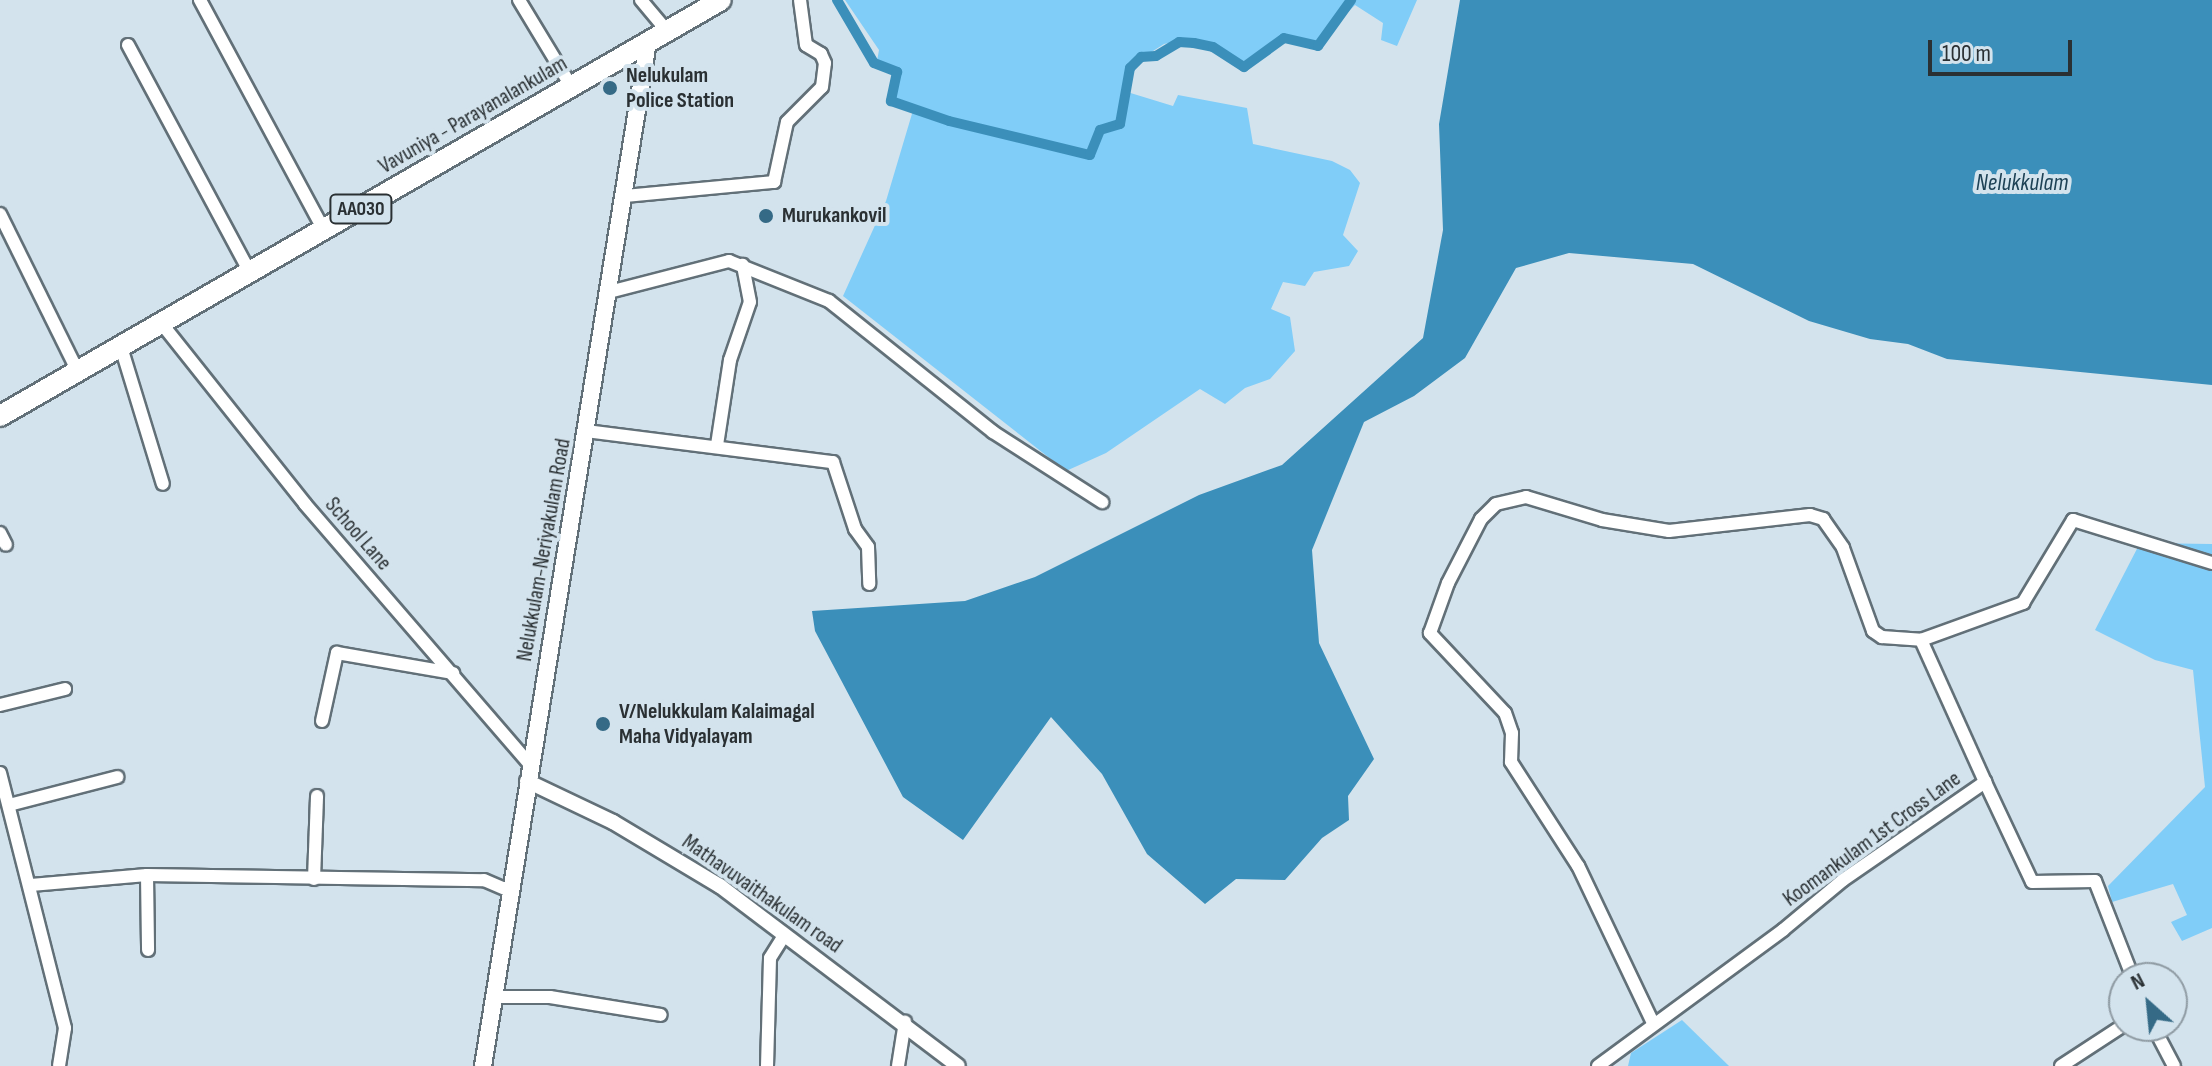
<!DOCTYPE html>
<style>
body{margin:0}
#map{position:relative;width:2212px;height:1066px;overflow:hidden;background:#d3e3ed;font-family:"Sofia Sans Condensed",sans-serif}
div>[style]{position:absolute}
.green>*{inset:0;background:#80cdf8}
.water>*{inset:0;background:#3b8fba}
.canal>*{height:10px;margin:-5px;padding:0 5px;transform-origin:5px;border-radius:5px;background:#3b8fba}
.roads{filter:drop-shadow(2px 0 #627078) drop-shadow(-2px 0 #627078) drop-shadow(0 2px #627078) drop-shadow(0 -2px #627078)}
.minor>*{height:12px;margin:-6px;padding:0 6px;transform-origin:6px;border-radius:6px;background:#fff}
.tertiary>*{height:14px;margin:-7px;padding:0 7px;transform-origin:7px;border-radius:7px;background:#fff}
.secondary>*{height:16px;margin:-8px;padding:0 8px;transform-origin:8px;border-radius:8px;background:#fff}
.trunk>*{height:20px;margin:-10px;padding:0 10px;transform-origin:10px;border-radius:10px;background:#fff}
.dots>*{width:22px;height:22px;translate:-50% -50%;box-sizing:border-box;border:4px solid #d3e3ed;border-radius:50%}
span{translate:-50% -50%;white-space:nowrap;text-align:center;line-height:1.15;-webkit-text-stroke:8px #d3e3ed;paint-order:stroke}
.shield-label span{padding:2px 6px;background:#d3e3ed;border:2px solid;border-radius:6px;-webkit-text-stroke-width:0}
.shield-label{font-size:20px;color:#2a3033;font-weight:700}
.poi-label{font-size:22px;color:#2a3033;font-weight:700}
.left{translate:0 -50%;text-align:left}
.street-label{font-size:22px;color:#2a3033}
.water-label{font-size:24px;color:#1e4256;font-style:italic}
.north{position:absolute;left:2108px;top:962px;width:80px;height:80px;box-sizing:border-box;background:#d3e3ed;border:2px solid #8f9ba3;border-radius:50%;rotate:333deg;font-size:22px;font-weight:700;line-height:32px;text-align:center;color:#2a3033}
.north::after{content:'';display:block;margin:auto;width:28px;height:36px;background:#356a86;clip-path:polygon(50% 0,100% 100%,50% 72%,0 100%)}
.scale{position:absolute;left:1928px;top:40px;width:144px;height:36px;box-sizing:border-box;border:4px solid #2a3033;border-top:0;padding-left:10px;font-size:24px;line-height:28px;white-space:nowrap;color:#2a3033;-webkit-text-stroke:6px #d3e3ed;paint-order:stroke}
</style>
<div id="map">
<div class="green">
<div style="clip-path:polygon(845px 0,1417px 0,1397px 46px,1381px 40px,1383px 23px,1355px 5px,1317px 43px,1281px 36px,1243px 62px,1219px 47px,1182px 40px,1164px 44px,1128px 67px,1124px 91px,1173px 106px,1178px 95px,1247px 108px,1253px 144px,1332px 161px,1350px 170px,1360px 183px,1343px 235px,1358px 251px,1349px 266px,1314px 272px,1305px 286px,1283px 282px,1271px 309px,1290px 317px,1295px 351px,1270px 379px,1245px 388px,1225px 404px,1200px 389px,1106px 453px,1066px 471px,843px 296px,886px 201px,914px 107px,895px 99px,900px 70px,877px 61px,879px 50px)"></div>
<div style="clip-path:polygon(2140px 543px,2212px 544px,2212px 928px,2182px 941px,2171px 922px,2187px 915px,2173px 884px,2112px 902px,2108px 886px,2205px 787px,2193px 670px,2155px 660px,2095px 630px)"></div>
<div style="clip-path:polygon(1682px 1020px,1729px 1066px,1628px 1066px,1631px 1053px)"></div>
</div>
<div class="water">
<div style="clip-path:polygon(1460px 0,2212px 0,2212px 385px,1947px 359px,1908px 344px,1870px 339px,1809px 321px,1693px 264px,1569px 253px,1516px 268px,1465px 358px,1414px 396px,1364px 422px,1312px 550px,1319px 643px,1374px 759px,1348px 796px,1349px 820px,1322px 838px,1285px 880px,1236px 879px,1205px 904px,1147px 854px,1102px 774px,1051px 717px,963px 840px,903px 797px,815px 631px,812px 611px,965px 601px,1035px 577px,1199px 495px,1282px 465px,1423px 338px,1443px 230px,1439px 124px)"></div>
</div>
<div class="canal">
<div style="left:837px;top:0;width:73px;rotate:59.6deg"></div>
<div style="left:874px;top:63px;width:25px;rotate:21deg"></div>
<div style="left:897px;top:72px;width:30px;rotate:102deg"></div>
<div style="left:891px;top:101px;width:61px;rotate:19deg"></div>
<div style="left:949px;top:121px;width:145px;rotate:13.6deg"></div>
<div style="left:1090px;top:155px;width:27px;rotate:-68deg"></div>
<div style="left:1100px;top:130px;width:21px;rotate:-17deg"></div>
<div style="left:1120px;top:124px;width:57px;rotate:-79.9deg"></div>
<div style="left:1130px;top:68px;width:16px;rotate:-45deg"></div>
<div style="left:1141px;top:57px;width:15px;rotate:-4deg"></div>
<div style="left:1156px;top:56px;width:27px;rotate:-31deg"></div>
<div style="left:1179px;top:42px;width:15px;rotate:4deg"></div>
<div style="left:1194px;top:43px;width:19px;rotate:12deg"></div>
<div style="left:1213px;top:47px;width:37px;rotate:33deg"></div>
<div style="left:1244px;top:67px;width:49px;rotate:-35.9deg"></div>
<div style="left:1284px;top:38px;width:35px;rotate:13deg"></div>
<div style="left:1318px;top:46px;width:57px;rotate:-54.3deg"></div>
</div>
<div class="roads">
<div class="minor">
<div style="left:200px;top:0;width:261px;rotate:61.7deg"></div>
<div style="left:519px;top:0;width:100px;rotate:58.8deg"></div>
<div style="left:641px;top:0;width:40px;rotate:50deg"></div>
<div style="left:128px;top:45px;width:259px;rotate:61.8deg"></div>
<div style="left:625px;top:196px;width:150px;rotate:-5.4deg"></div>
<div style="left:774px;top:182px;width:61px;rotate:-77.8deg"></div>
<div style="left:787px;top:122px;width:49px;rotate:-45deg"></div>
<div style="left:822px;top:87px;width:24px;rotate:-83deg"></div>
<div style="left:825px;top:63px;width:10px;rotate:-114deg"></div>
<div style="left:821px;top:54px;width:17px;rotate:-149deg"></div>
<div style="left:806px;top:45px;width:45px;rotate:-97.6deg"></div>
<div style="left:0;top:214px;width:176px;rotate:63.7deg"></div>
<div style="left:609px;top:292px;width:124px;rotate:-14.5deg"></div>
<div style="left:729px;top:261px;width:108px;rotate:21.8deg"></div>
<div style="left:829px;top:301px;width:210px;rotate:38.6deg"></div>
<div style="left:993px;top:432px;width:130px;rotate:32.7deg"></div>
<div style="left:162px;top:324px;width:230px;rotate:51.5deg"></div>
<div style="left:305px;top:504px;width:345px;rotate:49.2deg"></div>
<div style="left:121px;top:347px;width:143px;rotate:73deg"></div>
<div style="left:586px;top:431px;width:249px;rotate:7.2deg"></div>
<div style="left:833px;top:462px;width:71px;rotate:71.8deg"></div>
<div style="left:855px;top:529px;width:22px;rotate:54deg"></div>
<div style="left:868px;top:547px;width:37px;rotate:88deg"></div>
<div style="left:717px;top:445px;width:86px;rotate:-81.3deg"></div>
<div style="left:730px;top:360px;width:61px;rotate:-71deg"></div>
<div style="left:750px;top:302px;width:38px;rotate:-101deg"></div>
<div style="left:0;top:533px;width:13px;rotate:63deg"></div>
<div style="left:1921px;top:640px;width:156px;rotate:65.7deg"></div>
<div style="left:0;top:705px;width:67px;rotate:-13.8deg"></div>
<div style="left:322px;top:721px;width:70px;rotate:-77.6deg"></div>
<div style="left:337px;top:653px;width:118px;rotate:9.8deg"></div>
<div style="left:0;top:773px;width:263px;rotate:75.7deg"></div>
<div style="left:65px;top:1028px;width:38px;rotate:99deg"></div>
<div style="left:9px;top:805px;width:112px;rotate:-14.5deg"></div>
<div style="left:147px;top:875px;width:75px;rotate:89.2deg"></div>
<div style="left:314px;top:879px;width:83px;rotate:-87.9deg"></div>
<div style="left:31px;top:885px;width:116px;rotate:-4.9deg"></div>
<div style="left:147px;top:875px;width:337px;rotate:0.9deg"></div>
<div style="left:484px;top:880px;width:26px;rotate:23deg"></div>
<div style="left:494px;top:997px;width:56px"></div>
<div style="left:550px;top:997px;width:112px;rotate:9.2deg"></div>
<div style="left:1653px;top:1023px;width:174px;rotate:-115.5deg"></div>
<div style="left:1578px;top:866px;width:124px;rotate:-122.8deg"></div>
<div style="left:1511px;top:762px;width:29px;rotate:-88deg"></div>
<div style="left:1512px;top:733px;width:21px;rotate:-109deg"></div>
<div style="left:1505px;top:713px;width:110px;rotate:-133.2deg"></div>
<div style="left:1430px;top:633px;width:53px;rotate:-70.2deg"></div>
<div style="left:1448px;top:583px;width:72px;rotate:-62.7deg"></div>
<div style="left:1481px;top:519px;width:21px;rotate:-45deg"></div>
<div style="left:1496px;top:504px;width:31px;rotate:-13deg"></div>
<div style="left:1526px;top:497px;width:79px;rotate:16.8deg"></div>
<div style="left:1602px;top:520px;width:68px;rotate:9.3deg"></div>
<div style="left:1669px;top:531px;width:142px;rotate:-6.5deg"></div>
<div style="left:1810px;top:515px;width:14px;rotate:17deg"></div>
<div style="left:1823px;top:519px;width:35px;rotate:55deg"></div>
<div style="left:1843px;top:548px;width:88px;rotate:70.1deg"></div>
<div style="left:1873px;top:631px;width:11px;rotate:34deg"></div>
<div style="left:1882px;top:637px;width:39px;rotate:4deg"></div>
<div style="left:1921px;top:640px;width:109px;rotate:-19.9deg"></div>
<div style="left:2023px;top:603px;width:97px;rotate:-58.9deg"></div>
<div style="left:2073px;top:520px;width:145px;rotate:17.2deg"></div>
<div style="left:2153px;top:1026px;width:45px;rotate:62.3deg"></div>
<div style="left:767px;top:1066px;width:108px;rotate:-88.4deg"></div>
<div style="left:770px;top:958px;width:26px;rotate:-58deg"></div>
<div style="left:898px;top:1066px;width:45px;rotate:-81deg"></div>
<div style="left:1598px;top:1066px;width:230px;rotate:-36.3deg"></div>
<div style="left:1783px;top:930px;width:78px;rotate:-39.8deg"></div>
<div style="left:1843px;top:880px;width:173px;rotate:-34.6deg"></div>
<div style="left:1985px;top:782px;width:110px;rotate:64.8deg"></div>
<div style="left:2032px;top:882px;width:63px;rotate:-0.9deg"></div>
<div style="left:2095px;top:881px;width:104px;rotate:68.6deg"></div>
<div style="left:2061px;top:1066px;width:75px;rotate:-33.1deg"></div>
</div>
<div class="tertiary">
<div style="left:527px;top:781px;width:95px;rotate:25.5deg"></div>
<div style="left:613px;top:822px;width:125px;rotate:30.9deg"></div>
<div style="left:720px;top:886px;width:298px;rotate:37.1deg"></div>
</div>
<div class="secondary">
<div style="left:483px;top:1066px;width:1037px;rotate:-80.85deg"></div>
</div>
<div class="trunk">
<div style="left:0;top:416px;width:832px;rotate:-29.98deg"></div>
</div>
</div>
<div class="dots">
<div style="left:610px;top:88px;background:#356a86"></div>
<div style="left:766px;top:216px;background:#356a86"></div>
<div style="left:603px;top:724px;background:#356a86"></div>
</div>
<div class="shield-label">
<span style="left:361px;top:209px">AA030</span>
</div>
<div class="poi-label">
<span class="left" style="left:626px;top:88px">Nelukulam<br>Police Station</span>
<span class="left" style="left:782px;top:216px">Murukankovil</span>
<span class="left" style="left:619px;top:724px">V/Nelukkulam Kalaimagal<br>Maha Vidyalayam</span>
</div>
<div class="street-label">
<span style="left:473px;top:115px;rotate:-30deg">Vavuniya - Parayanalankulam</span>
<span style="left:358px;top:534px;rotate:49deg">School Lane</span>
<span style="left:544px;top:550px;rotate:-80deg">Nelukkulam-Neriyakulam Road</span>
<span style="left:1872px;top:839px;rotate:-36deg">Koomankulam 1st Cross Lane</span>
<span style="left:762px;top:894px;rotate:35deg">Mathavuvaithakulam road</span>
</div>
<div class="water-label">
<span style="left:2022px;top:183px">Nelukkulam</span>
</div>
<div class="north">N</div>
<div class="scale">100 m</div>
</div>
